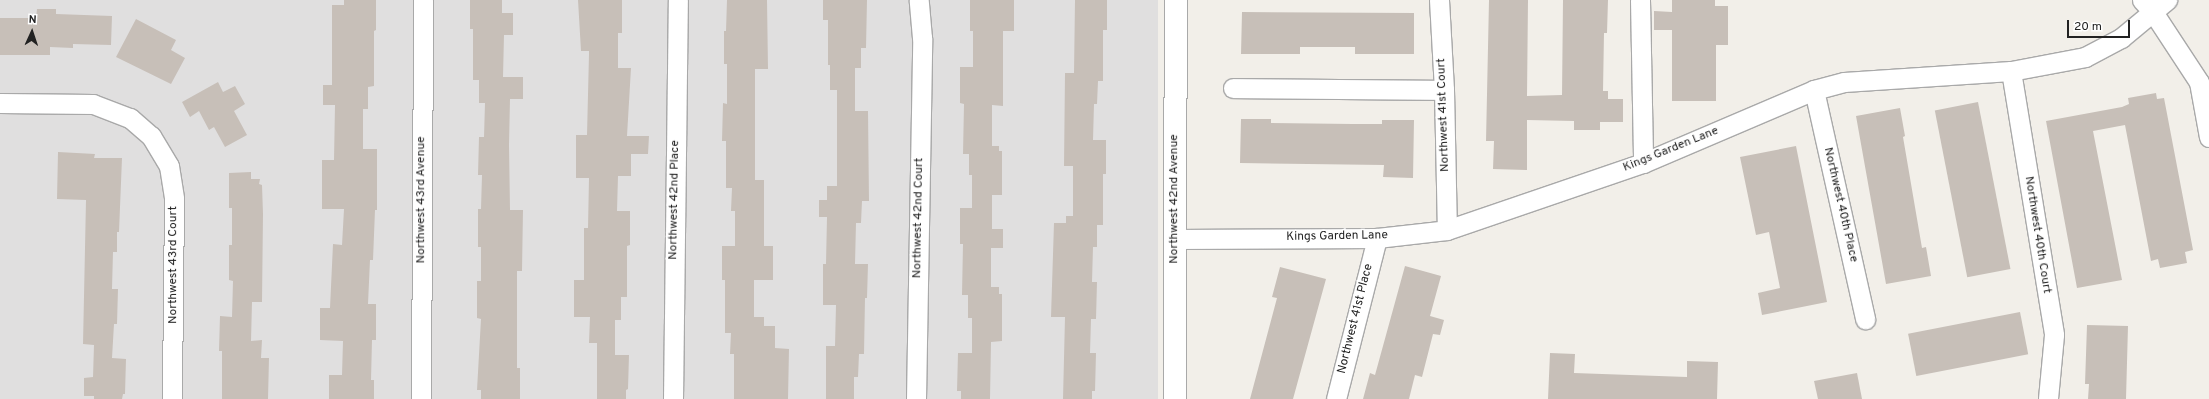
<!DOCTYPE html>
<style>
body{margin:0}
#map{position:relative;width:2209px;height:399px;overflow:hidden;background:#f2efe9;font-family:Overpass,sans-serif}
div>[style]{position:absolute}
.residential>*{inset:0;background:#e0dfdf;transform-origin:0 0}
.building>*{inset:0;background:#c7bfb8;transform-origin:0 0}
.roads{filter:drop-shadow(1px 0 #a9a9a9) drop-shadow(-1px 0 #a9a9a9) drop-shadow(0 1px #a9a9a9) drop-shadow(0 -1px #a9a9a9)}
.minor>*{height:19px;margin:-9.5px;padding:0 9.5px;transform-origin:9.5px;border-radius:9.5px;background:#fff}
.tertiary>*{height:22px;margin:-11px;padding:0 11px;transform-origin:11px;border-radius:11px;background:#fff}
span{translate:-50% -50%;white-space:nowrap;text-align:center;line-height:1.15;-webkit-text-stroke:3px #fff;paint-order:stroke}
.street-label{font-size:12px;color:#222}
.north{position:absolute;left:12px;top:12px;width:40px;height:40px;-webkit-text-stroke:3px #fff;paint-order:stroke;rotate:3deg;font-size:11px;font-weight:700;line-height:16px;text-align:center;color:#222}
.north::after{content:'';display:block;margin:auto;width:14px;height:18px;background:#222;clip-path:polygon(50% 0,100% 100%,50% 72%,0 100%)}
.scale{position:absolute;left:2067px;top:20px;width:63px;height:18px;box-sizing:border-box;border:2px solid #222;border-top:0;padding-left:5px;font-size:12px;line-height:14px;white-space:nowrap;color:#222;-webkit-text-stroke:3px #fff;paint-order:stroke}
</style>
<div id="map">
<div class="residential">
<div style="left:0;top:0;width:1158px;height:399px"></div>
</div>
<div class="building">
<div style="clip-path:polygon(344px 0,376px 0,376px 30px,374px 31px,374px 86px,368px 87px,368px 109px,363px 109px,363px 149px,377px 149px,377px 210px,375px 210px,373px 260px,370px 260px,368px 304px,376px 304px,376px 340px,372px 340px,371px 380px,374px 380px,374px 399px,329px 399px,329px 375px,342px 375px,343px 341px,320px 340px,320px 308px,330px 308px,333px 244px,342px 245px,344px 209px,322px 209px,322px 160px,334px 160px,335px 105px,323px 105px,323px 85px,332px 85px,332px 5px,344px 5px)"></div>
<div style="clip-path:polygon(470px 0,502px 0,502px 13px,513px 13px,513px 35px,504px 35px,503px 77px,523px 77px,523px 99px,510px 99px,509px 145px,510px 210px,523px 210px,522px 271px,517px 271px,517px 368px,520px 368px,520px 399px,481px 399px,481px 390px,477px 390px,481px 319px,477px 318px,477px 281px,481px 281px,481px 247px,478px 247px,478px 209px,481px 209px,482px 175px,478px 175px,479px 137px,484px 137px,485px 103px,479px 103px,479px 80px,473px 80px,473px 29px,470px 29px)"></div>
<div style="clip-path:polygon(578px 0,622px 0,622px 33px,618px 33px,618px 68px,631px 68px,627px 136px,649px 136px,648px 154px,631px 154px,631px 176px,618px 176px,617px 211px,630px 211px,630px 245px,627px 246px,627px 297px,621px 297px,621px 320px,615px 320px,615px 355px,629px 355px,628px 389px,626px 390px,626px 399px,597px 399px,597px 343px,589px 343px,590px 317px,574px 317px,574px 280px,584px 280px,584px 228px,588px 228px,589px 178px,576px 178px,576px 135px,587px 135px,589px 54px,589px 51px,581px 51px)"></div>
<div style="clip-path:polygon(727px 0,767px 0,768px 69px,755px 69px,755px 180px,764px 180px,764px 246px,773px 246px,773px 280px,754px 280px,754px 317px,764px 317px,764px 326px,775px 326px,775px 348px,789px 349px,788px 399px,734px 399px,734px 354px,730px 354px,731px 333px,725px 333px,725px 280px,722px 280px,722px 246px,735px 246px,735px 211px,731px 211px,732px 188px,726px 188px,726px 141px,722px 141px,723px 103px,727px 104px,727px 64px,724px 64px,724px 31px,726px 31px)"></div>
<div style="clip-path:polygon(823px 0,867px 0,866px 48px,861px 48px,861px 68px,855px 68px,855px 111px,868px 111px,869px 201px,862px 201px,861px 223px,856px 223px,855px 264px,868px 264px,867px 298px,865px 298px,864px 354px,859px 354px,858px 377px,854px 377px,854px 399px,826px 399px,826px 346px,835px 346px,836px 305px,823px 305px,823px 264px,826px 264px,827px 217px,819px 217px,819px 200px,827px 200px,827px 186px,837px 186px,837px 90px,830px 90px,830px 65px,828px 65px,828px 20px,823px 20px)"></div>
<div style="clip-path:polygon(970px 0,1014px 0,1014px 31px,1003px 31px,1003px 106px,992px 105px,992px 146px,999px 146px,999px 151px,1002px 151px,1002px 195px,992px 195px,992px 229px,1003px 229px,1003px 248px,991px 248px,991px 287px,999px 287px,999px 294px,1002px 294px,1002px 341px,991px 342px,990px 399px,961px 399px,961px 391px,957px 391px,958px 353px,972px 353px,972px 318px,968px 318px,968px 295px,962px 295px,963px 244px,960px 244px,960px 208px,972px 208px,972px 175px,969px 175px,969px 154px,963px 154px,964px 104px,960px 103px,960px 67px,973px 67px,973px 31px,970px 31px)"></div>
<div style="clip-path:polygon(1075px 0,1107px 0,1107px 30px,1103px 30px,1103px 81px,1098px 81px,1097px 104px,1094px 104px,1093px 140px,1106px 140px,1106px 174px,1103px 174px,1103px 225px,1097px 225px,1097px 247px,1093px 247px,1092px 282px,1097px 282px,1096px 319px,1091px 319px,1090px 353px,1096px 353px,1095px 391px,1092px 391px,1092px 399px,1063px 399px,1065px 317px,1051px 317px,1054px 223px,1066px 223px,1066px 216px,1073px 216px,1073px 166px,1064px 166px,1065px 73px,1074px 73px)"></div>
<div style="clip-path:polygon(1489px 0,1528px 0,1527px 96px,1562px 95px,1563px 0,1608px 0,1607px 33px,1604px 33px,1603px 91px,1608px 91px,1608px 99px,1623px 99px,1623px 122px,1600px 122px,1600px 130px,1574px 130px,1574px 121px,1527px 120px,1527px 170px,1493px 169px,1494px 141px,1486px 141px)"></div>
<div style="clip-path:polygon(1672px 0,1715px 0,1715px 6px,1728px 6px,1728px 45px,1716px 45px,1716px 101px,1672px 101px,1672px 30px,1654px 30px,1654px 11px,1672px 12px)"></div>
<div style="clip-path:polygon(37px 9px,56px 9px,56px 14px,112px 16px,111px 45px,73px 44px,73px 48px,50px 47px,50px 55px,0 55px,0 18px,36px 18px)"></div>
<div style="clip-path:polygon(1242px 12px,1414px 13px,1414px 54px,1355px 54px,1355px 47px,1300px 47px,1300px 54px,1241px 54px)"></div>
<div style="clip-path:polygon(136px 19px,176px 40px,171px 50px,185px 58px,171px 84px,116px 57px)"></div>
<div style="clip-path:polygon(218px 82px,223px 92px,235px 86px,245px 104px,234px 111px,247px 135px,225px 147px,214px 127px,209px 130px,199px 111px,190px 117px,182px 102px)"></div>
<div style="clip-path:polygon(2156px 93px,2157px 99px,2164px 98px,2193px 250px,2185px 252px,2187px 263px,2160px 268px,2158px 259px,2151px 261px,2125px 125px,2093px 131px,2122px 280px,2077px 288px,2046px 121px,2122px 107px,2129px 104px,2128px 98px)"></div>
<div style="left:1978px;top:102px;width:170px;height:44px;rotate:79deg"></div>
<div style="clip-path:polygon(1900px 108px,1905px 136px,1903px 137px,1922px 248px,1926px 247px,1931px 276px,1886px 284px,1856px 116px)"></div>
<div style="clip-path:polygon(1241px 119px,1271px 119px,1271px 123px,1353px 124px,1382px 124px,1382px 120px,1414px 120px,1413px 178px,1383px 177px,1384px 165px,1240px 163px)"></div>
<div style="clip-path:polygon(1796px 146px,1827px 302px,1762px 315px,1758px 293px,1780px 288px,1769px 232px,1756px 235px,1740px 157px)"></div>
<div style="clip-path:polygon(58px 152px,95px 154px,94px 158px,122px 158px,119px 232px,117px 232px,117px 252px,113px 252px,112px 289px,118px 289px,117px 324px,114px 324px,112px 358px,126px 359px,125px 394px,123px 394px,122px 399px,94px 399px,94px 396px,84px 396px,84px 378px,93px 377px,94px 345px,83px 344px,86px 200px,57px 199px)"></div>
<div style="clip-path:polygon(251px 172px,251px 179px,260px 179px,259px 184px,262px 185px,263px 214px,262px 302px,252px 302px,251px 341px,262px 340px,261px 358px,269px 358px,268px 399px,222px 399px,222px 351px,219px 351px,220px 316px,232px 317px,233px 281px,229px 280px,229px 245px,232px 245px,232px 208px,229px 208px,229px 173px)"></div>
<div style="clip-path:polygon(1405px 266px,1441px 276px,1430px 316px,1444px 320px,1440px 335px,1433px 334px,1422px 377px,1415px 375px,1409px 399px,1363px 399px,1370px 373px,1375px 375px)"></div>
<div style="clip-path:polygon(1280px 267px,1326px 279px,1293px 399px,1250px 399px,1277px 298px,1272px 297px)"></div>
<div style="left:2020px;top:312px;width:43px;height:114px;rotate:79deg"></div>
<div style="clip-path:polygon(2087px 325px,2128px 326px,2126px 399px,2088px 399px,2089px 384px,2085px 384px)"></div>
<div style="clip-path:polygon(1550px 353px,1575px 354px,1574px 373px,1687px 377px,1687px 361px,1718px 362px,1717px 399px,1548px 399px)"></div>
<div style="clip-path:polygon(1857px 373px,1862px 399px,1818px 399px,1814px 381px)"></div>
</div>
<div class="roads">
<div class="minor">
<div style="left:1439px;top:0;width:90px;rotate:86.8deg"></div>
<div style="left:1444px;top:90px;width:140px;rotate:88.8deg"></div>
<div style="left:1640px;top:0;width:163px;rotate:88.9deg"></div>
<div style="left:2142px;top:0;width:16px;rotate:47deg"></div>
<div style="left:2153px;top:12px;width:84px;rotate:56.7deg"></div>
<div style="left:2199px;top:82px;width:56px;rotate:79.7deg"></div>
<div style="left:2011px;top:71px;width:267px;rotate:80.7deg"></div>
<div style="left:2054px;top:335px;width:64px;rotate:95.4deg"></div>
<div style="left:1233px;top:88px;width:211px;rotate:0.5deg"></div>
<div style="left:1814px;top:90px;width:235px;rotate:77.4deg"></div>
<div style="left:0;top:103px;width:93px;rotate:0.6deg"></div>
<div style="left:93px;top:104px;width:40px;rotate:21deg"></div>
<div style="left:130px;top:118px;width:28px;rotate:41deg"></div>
<div style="left:151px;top:136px;width:35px;rotate:59deg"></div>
<div style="left:169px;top:166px;width:33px;rotate:81deg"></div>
<div style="left:174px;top:199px;width:200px;rotate:90.6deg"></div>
<div style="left:1175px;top:239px;width:202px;rotate:-0.3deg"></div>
<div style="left:1377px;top:238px;width:70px;rotate:-6.5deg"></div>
<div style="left:1447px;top:230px;width:207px;rotate:-18.9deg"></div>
<div style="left:1643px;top:163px;width:186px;rotate:-23.1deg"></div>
<div style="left:1814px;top:90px;width:31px;rotate:-15deg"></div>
<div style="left:1844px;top:82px;width:167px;rotate:-3.8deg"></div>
<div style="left:2011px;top:71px;width:75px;rotate:-10.7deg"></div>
<div style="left:2085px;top:57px;width:41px;rotate:-27.8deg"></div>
<div style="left:2121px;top:38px;width:60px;rotate:-39.6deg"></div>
<div style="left:421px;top:399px;width:399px;rotate:-89.7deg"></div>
<div style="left:673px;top:399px;width:399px;rotate:-89.3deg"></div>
<div style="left:916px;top:399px;width:361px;rotate:-89deg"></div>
<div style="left:922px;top:38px;width:38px;rotate:-95deg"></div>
<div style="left:1336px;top:399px;width:166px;rotate:-75.7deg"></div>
</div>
<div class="tertiary">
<div style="left:1175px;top:399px;width:399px;rotate:-89.9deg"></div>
</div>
</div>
<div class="street-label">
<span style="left:1444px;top:115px;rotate:-92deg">Northwest 41st Court</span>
<span style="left:1671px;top:150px;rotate:-22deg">Kings Garden Lane</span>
<span style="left:1175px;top:199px;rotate:-90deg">Northwest 42nd Avenue</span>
<span style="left:422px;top:200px;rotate:-90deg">Northwest 43rd Avenue</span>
<span style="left:675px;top:200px;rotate:-89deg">Northwest 42nd Place</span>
<span style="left:1840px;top:205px;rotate:77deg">Northwest 40th Place</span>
<span style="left:919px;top:218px;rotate:-89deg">Northwest 42nd Court</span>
<span style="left:2037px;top:235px;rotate:81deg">Northwest 40th Court</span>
<span style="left:1337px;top:237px;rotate:-1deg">Kings Garden Lane</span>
<span style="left:174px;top:265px;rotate:-90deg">Northwest 43rd Court</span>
<span style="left:1356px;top:319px;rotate:-76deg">Northwest 41st Place</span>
</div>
<div class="north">N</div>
<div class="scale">20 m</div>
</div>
